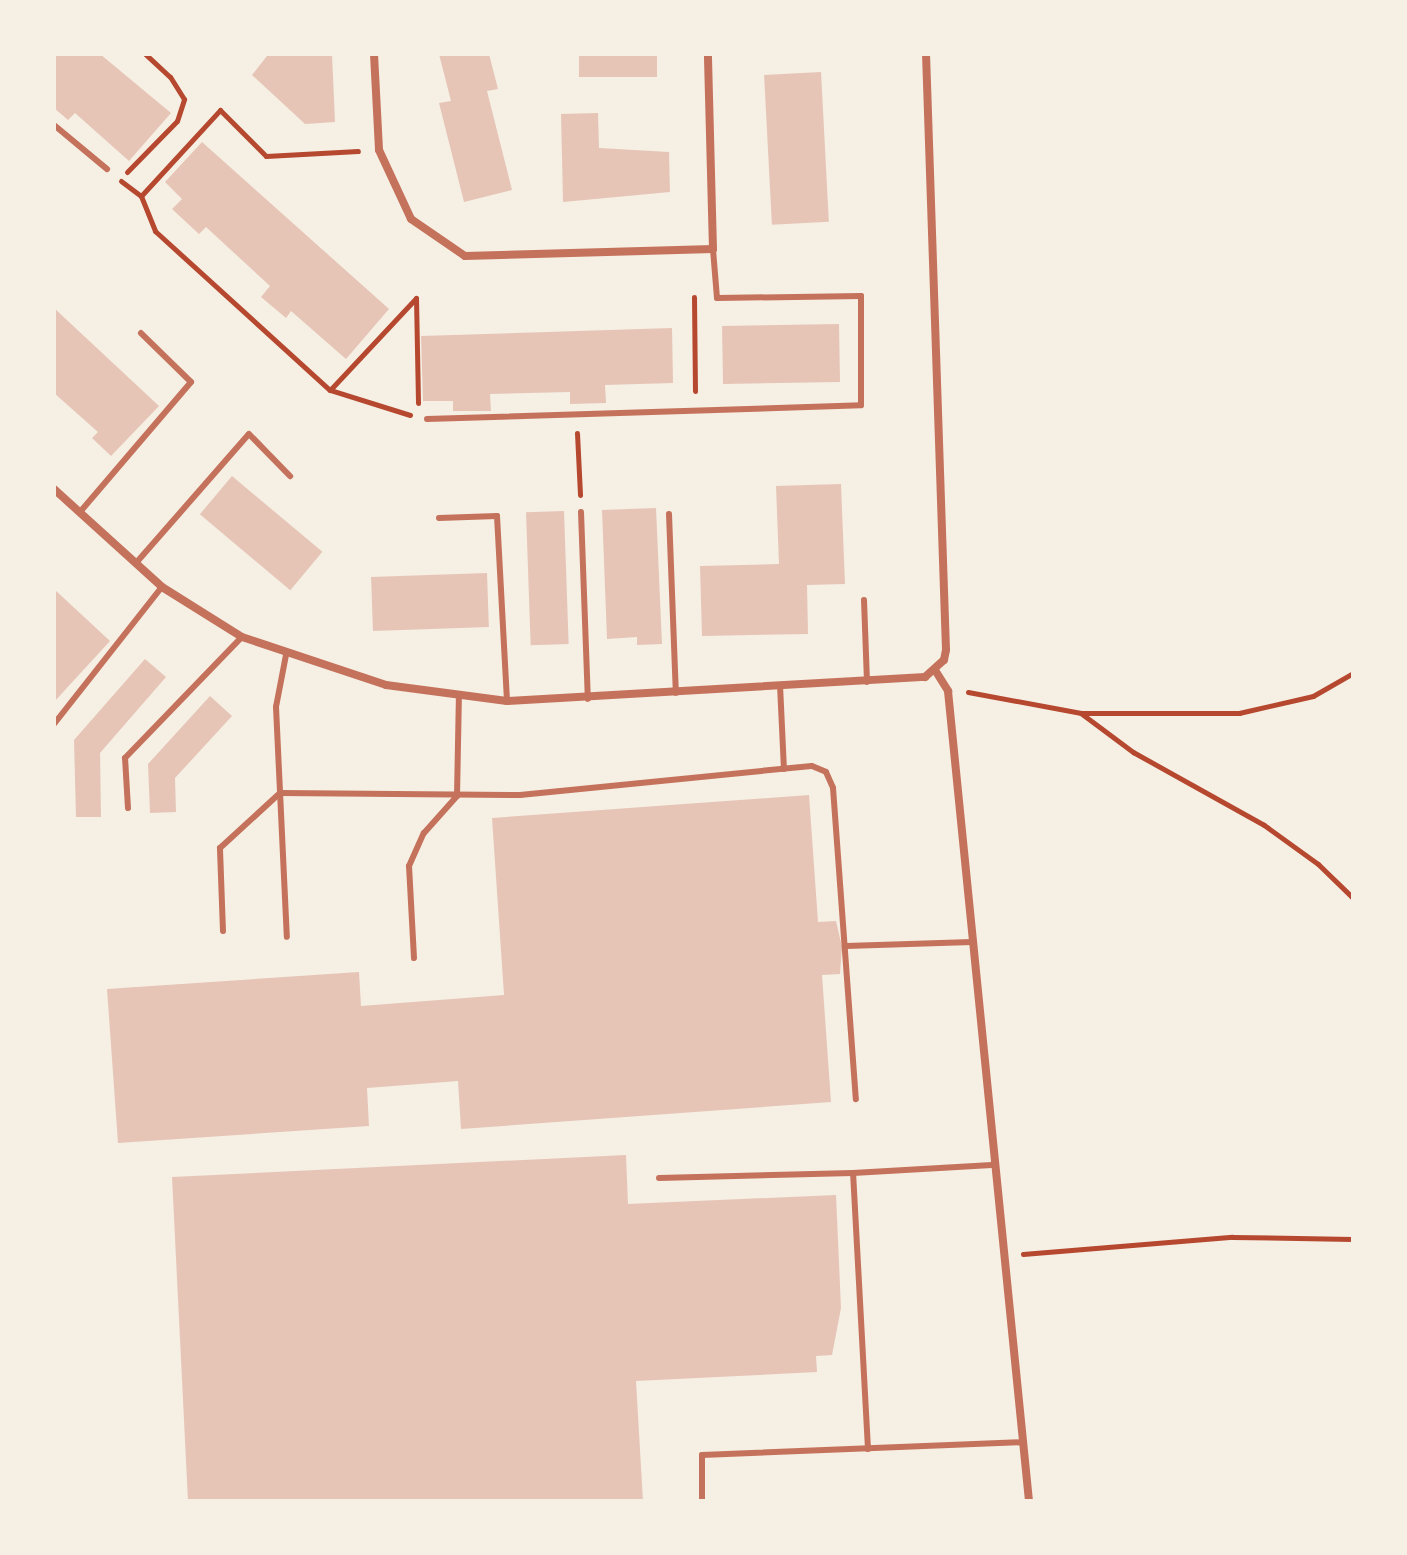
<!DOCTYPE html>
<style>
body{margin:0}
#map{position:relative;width:1407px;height:1555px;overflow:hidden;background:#f6efe4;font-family:"PT Sans Narrow",sans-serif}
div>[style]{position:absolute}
.building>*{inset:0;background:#e6c5b7;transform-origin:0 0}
.path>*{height:5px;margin:-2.5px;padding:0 2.5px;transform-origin:2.5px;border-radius:2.5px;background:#b5482f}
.service>*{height:6px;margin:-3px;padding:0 3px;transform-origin:3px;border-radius:3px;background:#c5725c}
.minor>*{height:8px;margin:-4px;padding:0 4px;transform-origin:4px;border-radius:4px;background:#c5725c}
span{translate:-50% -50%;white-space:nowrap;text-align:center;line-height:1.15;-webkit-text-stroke:6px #f6efe4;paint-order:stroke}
.frame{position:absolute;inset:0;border:56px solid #f6efe4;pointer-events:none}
</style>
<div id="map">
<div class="building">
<div style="clip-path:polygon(54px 54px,100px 54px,171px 113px,129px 161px,75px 113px,68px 120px,54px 108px)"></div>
<div style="clip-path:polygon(332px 54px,335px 122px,305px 124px,252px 75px,267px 56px)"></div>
<div style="clip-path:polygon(439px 54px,489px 54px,498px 89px,487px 91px,512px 190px,464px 202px,439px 103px,451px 101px)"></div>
<div style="left:579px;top:54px;width:78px;height:23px"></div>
<div style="left:821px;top:72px;width:150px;height:57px;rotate:87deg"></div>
<div style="clip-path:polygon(598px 113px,599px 148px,669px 152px,670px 192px,563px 202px,561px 114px)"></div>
<div style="clip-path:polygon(202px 142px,389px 309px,346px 359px,291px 311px,286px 318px,261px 297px,270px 286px,206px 227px,199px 234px,172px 209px,182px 199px,165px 182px)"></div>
<div style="clip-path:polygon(54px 308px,159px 406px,111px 456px,92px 438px,98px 432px,54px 393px)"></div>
<div style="left:839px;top:324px;width:58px;height:117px;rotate:89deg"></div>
<div style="clip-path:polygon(672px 328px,673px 383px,605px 385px,606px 403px,570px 404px,570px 392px,490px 394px,491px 411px,453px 411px,453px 401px,423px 401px,421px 336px)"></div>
<div style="left:232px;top:476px;width:118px;height:50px;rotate:40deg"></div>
<div style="clip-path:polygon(841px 484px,845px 584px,807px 585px,808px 634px,702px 636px,700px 566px,779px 564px,776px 486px)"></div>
<div style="clip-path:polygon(656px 508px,662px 644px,637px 645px,637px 637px,607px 639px,602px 510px)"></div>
<div style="left:564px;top:511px;width:133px;height:38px;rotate:88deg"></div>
<div style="left:487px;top:573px;width:54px;height:116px;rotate:88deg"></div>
<div style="clip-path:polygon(54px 589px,110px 641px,54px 702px)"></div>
<div style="clip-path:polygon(145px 659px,166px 677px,100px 753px,101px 817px,76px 817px,74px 740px)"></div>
<div style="clip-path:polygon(210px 696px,232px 716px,175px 778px,176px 812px,150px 813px,148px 764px)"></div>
<div style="clip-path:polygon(809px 795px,818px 922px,836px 921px,842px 947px,840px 974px,822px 975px,831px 1102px,461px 1129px,458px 1081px,367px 1088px,369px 1126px,118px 1143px,107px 989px,359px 972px,361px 1006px,504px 995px,492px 818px)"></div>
<div style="clip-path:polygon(626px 1155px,628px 1204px,836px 1195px,841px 1308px,832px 1355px,816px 1356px,817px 1372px,636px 1381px,643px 1501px,188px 1501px,172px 1177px)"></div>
</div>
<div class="path">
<div style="left:127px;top:172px;width:71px;rotate:-45.6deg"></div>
<div style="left:177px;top:121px;width:23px;rotate:-72deg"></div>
<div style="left:184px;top:99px;width:26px;rotate:-122deg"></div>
<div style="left:170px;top:77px;width:34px;rotate:-137deg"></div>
<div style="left:121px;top:181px;width:25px;rotate:37deg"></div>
<div style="left:141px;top:196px;width:38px;rotate:68deg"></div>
<div style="left:155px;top:231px;width:236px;rotate:42.3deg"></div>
<div style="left:141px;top:196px;width:117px;rotate:-47.4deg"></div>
<div style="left:220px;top:110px;width:65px;rotate:45deg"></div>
<div style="left:266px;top:156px;width:92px;rotate:-3.1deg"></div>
<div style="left:694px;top:297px;width:94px;rotate:89.4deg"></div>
<div style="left:410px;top:415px;width:84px;rotate:-162.6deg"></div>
<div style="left:330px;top:390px;width:126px;rotate:-46.9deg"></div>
<div style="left:416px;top:298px;width:105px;rotate:88.9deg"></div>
<div style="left:577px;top:433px;width:62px;rotate:87.2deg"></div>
<div style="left:968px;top:692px;width:115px;rotate:10.5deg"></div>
<div style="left:1081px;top:713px;width:158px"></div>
<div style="left:1239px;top:713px;width:76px;rotate:-12.9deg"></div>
<div style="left:1313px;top:696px;width:46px;rotate:-29.9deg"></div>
<div style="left:1082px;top:714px;width:64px;rotate:36.7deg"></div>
<div style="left:1133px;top:752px;width:150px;rotate:29.1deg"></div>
<div style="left:1264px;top:825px;width:67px;rotate:35.8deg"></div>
<div style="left:1318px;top:864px;width:49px;rotate:44.2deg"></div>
<div style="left:1023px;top:1254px;width:210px;rotate:-4.7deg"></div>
<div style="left:1232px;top:1237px;width:121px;rotate:0.9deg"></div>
</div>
<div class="service">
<div style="left:54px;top:125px;width:69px;rotate:39.7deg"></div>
<div style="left:427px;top:419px;width:434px;rotate:-1.8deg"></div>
<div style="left:861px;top:405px;width:109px;rotate:-90deg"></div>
<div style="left:861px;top:296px;width:144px;rotate:179.2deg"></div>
<div style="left:717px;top:298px;width:49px;rotate:-94.7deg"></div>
<div style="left:80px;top:512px;width:171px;rotate:-49.5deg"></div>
<div style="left:191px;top:382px;width:70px;rotate:-135.6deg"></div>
<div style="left:581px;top:512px;width:187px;rotate:87.9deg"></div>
<div style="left:669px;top:514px;width:179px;rotate:87.8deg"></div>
<div style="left:439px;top:518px;width:58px;rotate:-2deg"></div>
<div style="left:497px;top:516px;width:185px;rotate:86.9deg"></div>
<div style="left:136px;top:563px;width:171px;rotate:-48.8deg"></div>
<div style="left:249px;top:434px;width:59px;rotate:45.7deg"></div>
<div style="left:864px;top:600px;width:82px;rotate:87.9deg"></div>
<div style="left:286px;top:655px;width:53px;rotate:100.9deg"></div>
<div style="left:276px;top:707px;width:230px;rotate:87.3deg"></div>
<div style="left:780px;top:685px;width:84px;rotate:87.3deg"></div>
<div style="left:54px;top:724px;width:174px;rotate:-51.8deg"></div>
<div style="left:128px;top:808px;width:50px;rotate:-93.4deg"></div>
<div style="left:125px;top:758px;width:168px;rotate:-46deg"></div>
<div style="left:223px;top:931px;width:83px;rotate:-92.1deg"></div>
<div style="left:220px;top:848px;width:81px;rotate:-42.5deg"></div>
<div style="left:280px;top:793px;width:240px;rotate:0.5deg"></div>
<div style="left:520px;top:795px;width:293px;rotate:-5.7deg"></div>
<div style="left:812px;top:766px;width:15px;rotate:23deg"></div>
<div style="left:826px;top:772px;width:17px;rotate:66deg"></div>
<div style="left:833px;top:788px;width:312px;rotate:85.8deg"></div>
<div style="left:846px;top:946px;width:126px;rotate:-1.8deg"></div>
<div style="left:414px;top:958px;width:92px;rotate:-93.1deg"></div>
<div style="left:409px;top:866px;width:36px;rotate:-66deg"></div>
<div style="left:424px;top:833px;width:50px;rotate:-48.3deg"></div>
<div style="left:457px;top:796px;width:100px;rotate:-88.9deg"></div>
<div style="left:659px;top:1178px;width:194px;rotate:-1.5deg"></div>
<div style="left:868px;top:1449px;width:276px;rotate:-93.1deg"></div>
<div style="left:853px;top:1173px;width:139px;rotate:-3.3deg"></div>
<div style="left:702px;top:1501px;width:46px;rotate:-90deg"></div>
<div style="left:702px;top:1455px;width:320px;rotate:-2.3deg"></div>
</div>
<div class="minor">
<div style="left:374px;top:54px;width:96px;rotate:87deg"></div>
<div style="left:379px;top:150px;width:76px;rotate:65.1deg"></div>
<div style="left:411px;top:219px;width:65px;rotate:34.4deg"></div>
<div style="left:465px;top:256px;width:248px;rotate:-1.6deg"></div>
<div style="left:713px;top:249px;width:195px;rotate:-91.5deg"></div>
<div style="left:54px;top:489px;width:146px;rotate:42.2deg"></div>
<div style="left:162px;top:587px;width:94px;rotate:32deg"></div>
<div style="left:242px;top:637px;width:152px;rotate:18.4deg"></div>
<div style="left:386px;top:685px;width:122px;rotate:7.5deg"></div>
<div style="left:507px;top:701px;width:419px;rotate:-3.3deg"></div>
<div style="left:925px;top:677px;width:25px;rotate:-42deg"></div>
<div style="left:944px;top:660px;width:10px;rotate:-79deg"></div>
<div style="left:946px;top:650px;width:596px;rotate:-91.92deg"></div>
<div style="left:935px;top:670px;width:25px;rotate:58deg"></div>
<div style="left:948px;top:691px;width:814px;rotate:84.29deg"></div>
</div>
<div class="frame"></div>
</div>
